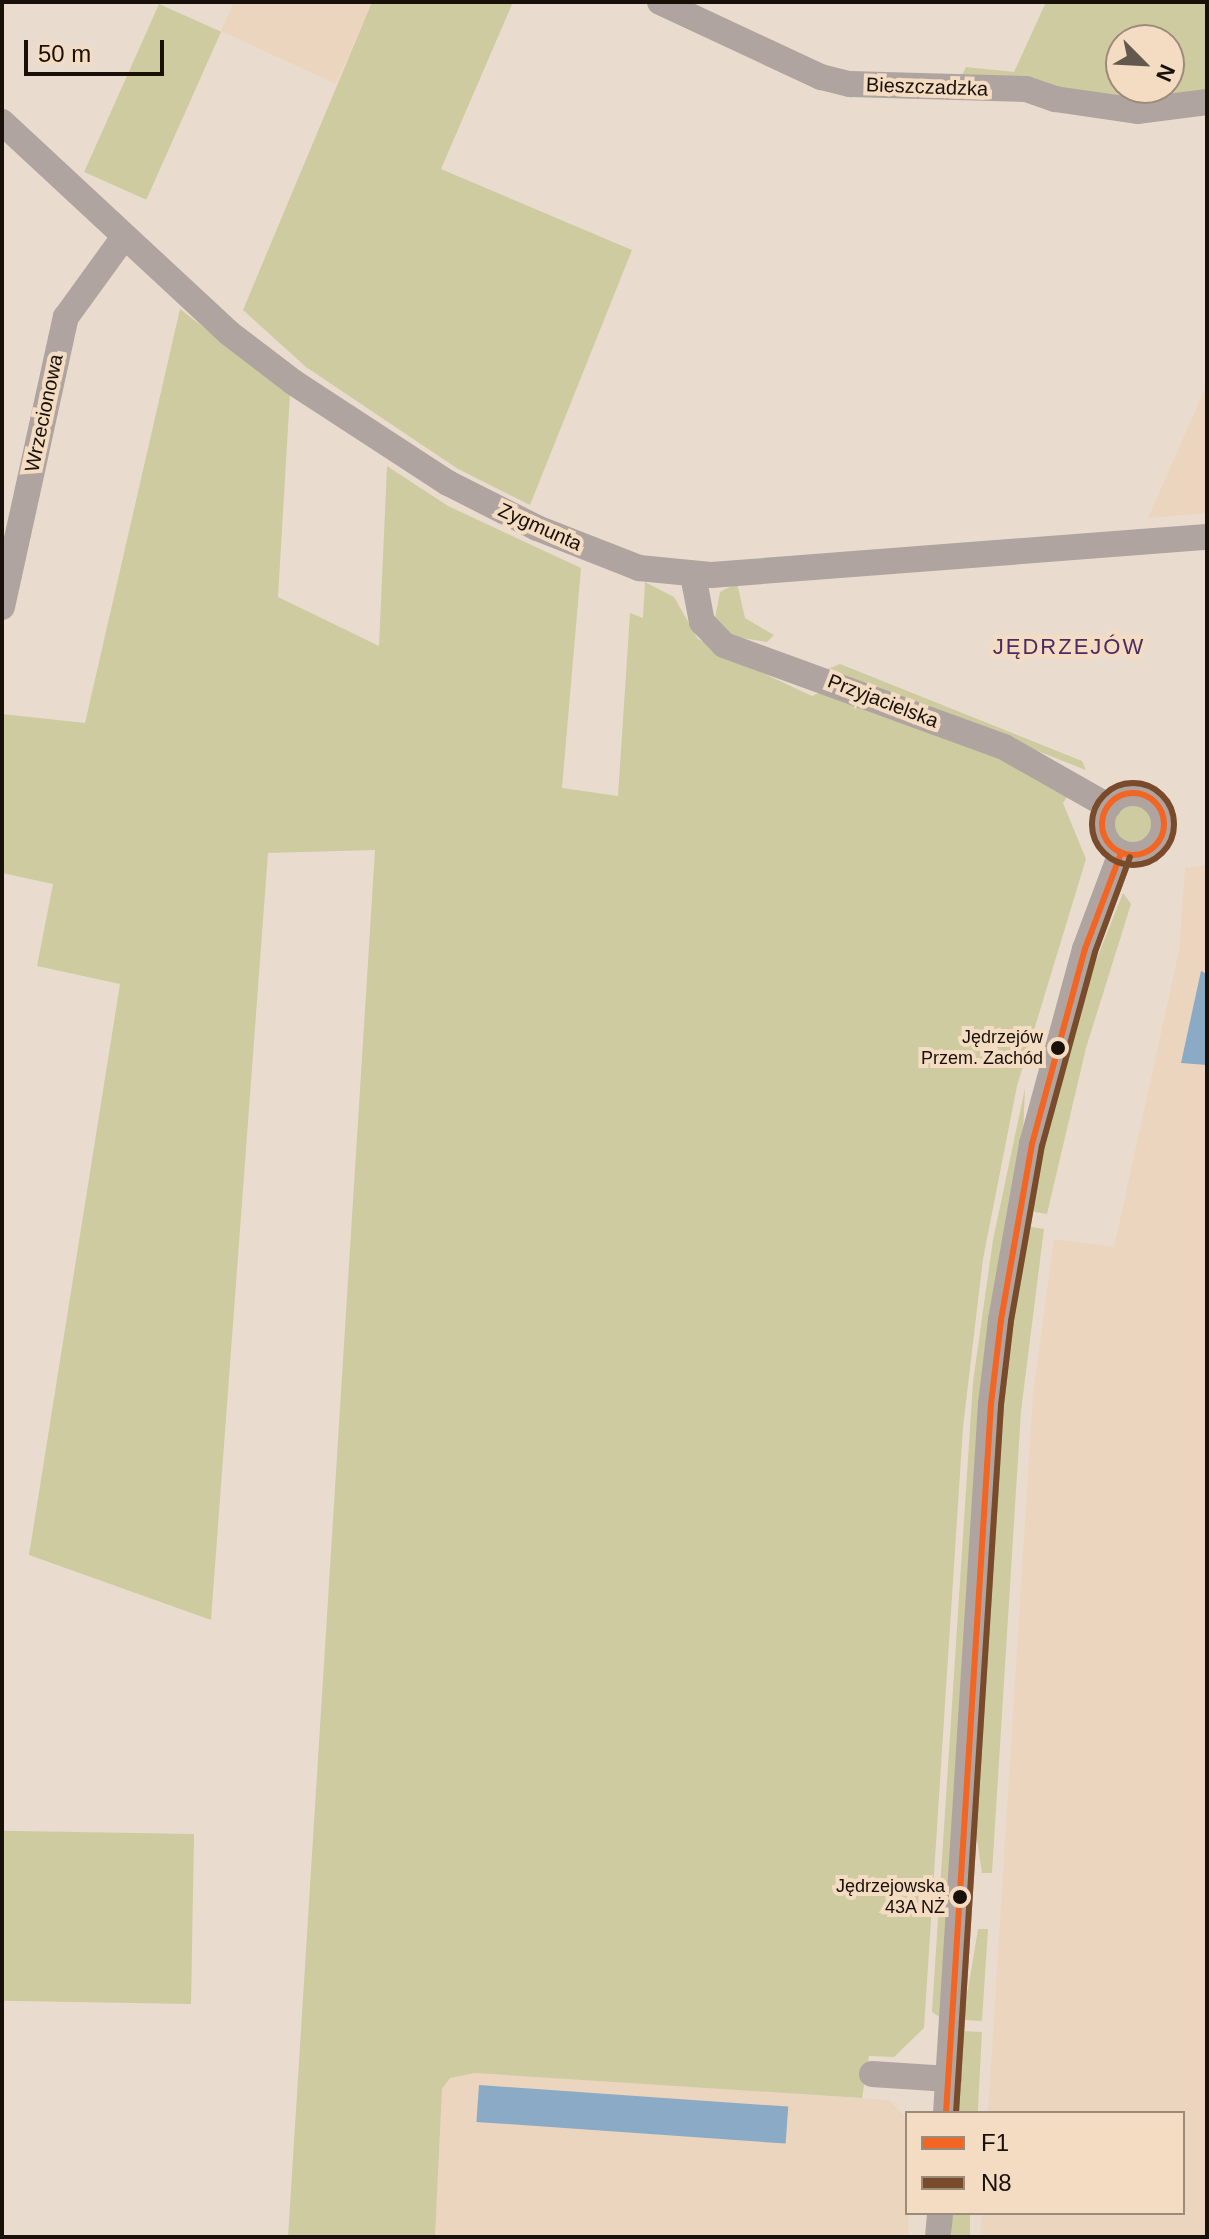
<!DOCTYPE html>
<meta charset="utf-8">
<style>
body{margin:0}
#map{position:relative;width:1209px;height:2239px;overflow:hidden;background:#e9dcce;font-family:Helvetica,sans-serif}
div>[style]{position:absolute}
.built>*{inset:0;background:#ebd5be}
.green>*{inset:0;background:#cecba1;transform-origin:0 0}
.round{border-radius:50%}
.water>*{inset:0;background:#8aaac6;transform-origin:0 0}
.minor>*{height:26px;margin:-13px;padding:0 13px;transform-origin:13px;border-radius:13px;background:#b0a4a0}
.minor>.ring{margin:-13px;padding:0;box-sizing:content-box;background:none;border:26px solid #b0a4a0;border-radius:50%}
.bus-1>*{height:6px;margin:-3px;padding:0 3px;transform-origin:3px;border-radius:3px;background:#f26522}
.bus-1>.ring{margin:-3px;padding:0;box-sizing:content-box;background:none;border:6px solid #f26522;border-radius:50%}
.bus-2>*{height:6px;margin:-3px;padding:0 3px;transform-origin:3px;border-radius:3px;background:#7a4b2a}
.bus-2>.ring{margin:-3px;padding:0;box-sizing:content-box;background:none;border:6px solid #7a4b2a;border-radius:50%}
.dots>*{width:22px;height:22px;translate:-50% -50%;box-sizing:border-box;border:4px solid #f4dcc3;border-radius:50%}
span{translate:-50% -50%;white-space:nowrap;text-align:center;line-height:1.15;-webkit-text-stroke:8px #f4dcc3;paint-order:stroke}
.bus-label{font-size:18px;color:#191109}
.right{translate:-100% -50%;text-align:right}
.street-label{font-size:20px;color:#191109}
.neighbourhood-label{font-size:22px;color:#4b2b64;letter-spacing:2px}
.frame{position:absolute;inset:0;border:4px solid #191109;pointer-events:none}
.legend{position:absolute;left:905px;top:2111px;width:280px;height:104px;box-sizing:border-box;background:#f4dcc3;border:2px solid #9c8b79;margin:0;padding:10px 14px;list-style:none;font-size:24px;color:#191109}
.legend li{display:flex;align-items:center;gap:16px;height:40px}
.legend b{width:40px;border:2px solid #9c8b79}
.north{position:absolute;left:1105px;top:24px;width:80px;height:80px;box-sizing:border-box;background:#f4dcc3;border:2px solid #9c8b79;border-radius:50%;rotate:114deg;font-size:22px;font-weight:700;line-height:32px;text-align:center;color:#191109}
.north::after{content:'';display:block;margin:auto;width:28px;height:36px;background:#62584e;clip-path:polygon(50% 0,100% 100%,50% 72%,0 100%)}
.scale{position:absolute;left:24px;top:40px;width:140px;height:36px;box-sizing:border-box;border:4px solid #191109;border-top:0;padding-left:10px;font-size:24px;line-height:28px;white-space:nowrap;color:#191109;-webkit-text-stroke:6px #f4dcc3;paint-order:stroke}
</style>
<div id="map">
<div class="built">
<div style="clip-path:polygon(234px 2px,372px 2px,336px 84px,221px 31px)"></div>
<div style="clip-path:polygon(1207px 384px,1207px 513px,1148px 518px)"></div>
<div style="clip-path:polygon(1207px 865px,1207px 2237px,980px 2237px,982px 2213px,1183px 2213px,1183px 2113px,988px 2113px,1033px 1394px,1054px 1239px,1114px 1247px,1179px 951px,1185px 868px)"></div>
<div style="clip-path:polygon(475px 2073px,889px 2100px,907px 2119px,909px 2237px,435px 2237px,442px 2089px,450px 2078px)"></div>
</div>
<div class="green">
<div style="clip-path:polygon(372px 2px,513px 2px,441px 169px,632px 250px,530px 505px,458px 469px,306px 367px,243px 310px)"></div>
<div style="clip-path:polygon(evenodd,1046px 2px,1207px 2px,1207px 102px,954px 90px,966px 67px,1014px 72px,1046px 2px,1121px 40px,1169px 40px,1169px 88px,1121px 88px,1121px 40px)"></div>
<div style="left:159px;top:4px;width:68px;height:184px;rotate:24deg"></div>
<div style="clip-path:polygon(180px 309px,290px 394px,278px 597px,379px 646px,387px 466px,448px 506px,581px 568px,562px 788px,618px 796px,630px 613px,643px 618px,645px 582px,674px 597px,698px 639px,741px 663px,812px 696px,826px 690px,998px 755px,1067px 797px,1063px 803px,1086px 859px,1017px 1086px,983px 1259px,963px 1427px,924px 2028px,894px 2057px,869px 2056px,862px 2098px,475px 2073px,450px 2078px,442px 2089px,435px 2237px,288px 2237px,375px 850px,268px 853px,211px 1620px,29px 1555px,120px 984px,37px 966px,53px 884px,2px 873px,2px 714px,85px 723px)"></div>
<div style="clip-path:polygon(737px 583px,745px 618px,774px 635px,767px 642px,730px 636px,715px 618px,720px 592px)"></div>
<div style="clip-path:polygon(840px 664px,1082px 761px,1086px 770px,828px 669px)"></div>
<div class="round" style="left:1112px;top:805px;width:40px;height:40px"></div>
<div style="clip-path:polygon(1123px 893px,1131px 904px,1086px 1048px,1047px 1214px,1035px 1212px,1031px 1206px,1049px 1124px,1091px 973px)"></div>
<div style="clip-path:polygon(1025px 1088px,1023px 1136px,941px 2018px,932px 2012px,973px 1382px,993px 1240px)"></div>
<div style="clip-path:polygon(1032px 1227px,1044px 1229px,1021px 1411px,992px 1873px,982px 1873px,976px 1833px,1001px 1419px,1027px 1230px)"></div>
<div style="left:194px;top:1834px;width:170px;height:192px;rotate:91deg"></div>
<div style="clip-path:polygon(978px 1929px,988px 1929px,982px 2021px,963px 2020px)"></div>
<div style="left:963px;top:2031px;width:19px;height:82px;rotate:3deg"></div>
<div style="left:952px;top:2213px;width:18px;height:24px"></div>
</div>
<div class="water">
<div style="clip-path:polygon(1201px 971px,1207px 974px,1207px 1065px,1181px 1063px)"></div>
<div style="left:479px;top:2085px;width:310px;height:37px;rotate:4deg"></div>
</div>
<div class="minor">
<div style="left:660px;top:2px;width:178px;rotate:25deg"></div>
<div style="left:821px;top:77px;width:30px;rotate:14deg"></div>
<div style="left:850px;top:84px;width:176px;rotate:1.6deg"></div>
<div style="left:1026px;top:89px;width:31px;rotate:19deg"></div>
<div style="left:1055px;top:99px;width:83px;rotate:8.3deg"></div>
<div style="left:1137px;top:111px;width:71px;rotate:-7.3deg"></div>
<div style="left:2px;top:122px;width:310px;rotate:42.9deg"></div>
<div style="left:229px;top:333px;width:81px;rotate:37.4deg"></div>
<div style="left:293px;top:382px;width:185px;rotate:33.1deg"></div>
<div style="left:448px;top:483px;width:100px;rotate:26.8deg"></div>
<div style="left:537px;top:528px;width:110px;rotate:21.4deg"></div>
<div style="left:639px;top:568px;width:72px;rotate:5.6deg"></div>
<div style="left:711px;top:575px;width:497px;rotate:-4.4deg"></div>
<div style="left:693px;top:575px;width:48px;rotate:79.2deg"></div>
<div style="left:702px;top:622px;width:32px;rotate:46deg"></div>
<div style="left:724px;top:645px;width:298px;rotate:20deg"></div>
<div style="left:1004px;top:747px;width:120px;rotate:29.6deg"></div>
<div style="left:2px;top:607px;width:297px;rotate:-77.6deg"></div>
<div style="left:66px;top:317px;width:99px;rotate:-54.1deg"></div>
<div class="ring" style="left:1102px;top:793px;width:36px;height:36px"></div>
<div style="left:872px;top:2074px;width:77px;rotate:3.7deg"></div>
<div style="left:946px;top:2113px;width:710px;rotate:-86.37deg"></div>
<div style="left:991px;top:1404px;width:85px;rotate:-83.2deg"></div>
<div style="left:1001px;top:1320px;width:179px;rotate:-80deg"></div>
<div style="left:1032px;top:1144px;width:202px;rotate:-74.8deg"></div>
<div style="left:1085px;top:949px;width:103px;rotate:-69.4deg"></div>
<div style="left:938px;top:2237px;width:24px;rotate:-85deg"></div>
</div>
<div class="bus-1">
<div class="ring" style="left:1102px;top:793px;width:56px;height:56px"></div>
<div style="left:946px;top:2113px;width:710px;rotate:-86.37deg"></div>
<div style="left:991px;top:1404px;width:85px;rotate:-83.2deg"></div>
<div style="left:1001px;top:1320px;width:179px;rotate:-80deg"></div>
<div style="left:1032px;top:1144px;width:202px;rotate:-74.8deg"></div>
<div style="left:1085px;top:949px;width:103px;rotate:-69.4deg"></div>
</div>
<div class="bus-2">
<div class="ring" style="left:1092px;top:783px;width:76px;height:76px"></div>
<div style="left:956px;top:2113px;width:709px;rotate:-86.36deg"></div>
<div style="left:1001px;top:1405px;width:85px;rotate:-83.2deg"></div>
<div style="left:1011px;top:1321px;width:178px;rotate:-80deg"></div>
<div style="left:1042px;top:1146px;width:201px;rotate:-74.7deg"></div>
<div style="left:1095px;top:952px;width:101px;rotate:-69.8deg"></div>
</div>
<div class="dots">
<div style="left:1058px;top:1048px;background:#191109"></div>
<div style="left:960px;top:1897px;background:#191109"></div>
</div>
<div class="bus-label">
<span class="right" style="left:1043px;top:1048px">Jędrzejów<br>Przem. Zachód</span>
<span class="right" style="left:945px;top:1897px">Jędrzejowska<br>43A NŻ</span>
</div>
<div class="street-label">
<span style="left:927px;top:87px;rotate:2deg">Bieszczadzka</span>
<span style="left:44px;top:413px;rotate:-78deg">Wrzecionowa</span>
<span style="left:540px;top:527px;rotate:24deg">Zygmunta</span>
<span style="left:883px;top:701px;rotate:21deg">Przyjacielska</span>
</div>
<div class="neighbourhood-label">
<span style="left:1069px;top:647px">JĘDRZEJÓW</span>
</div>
<div class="frame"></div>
<ul class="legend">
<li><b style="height:10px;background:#f26522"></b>F1</li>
<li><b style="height:10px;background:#7a4b2a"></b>N8</li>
</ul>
<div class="north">N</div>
<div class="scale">50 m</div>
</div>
